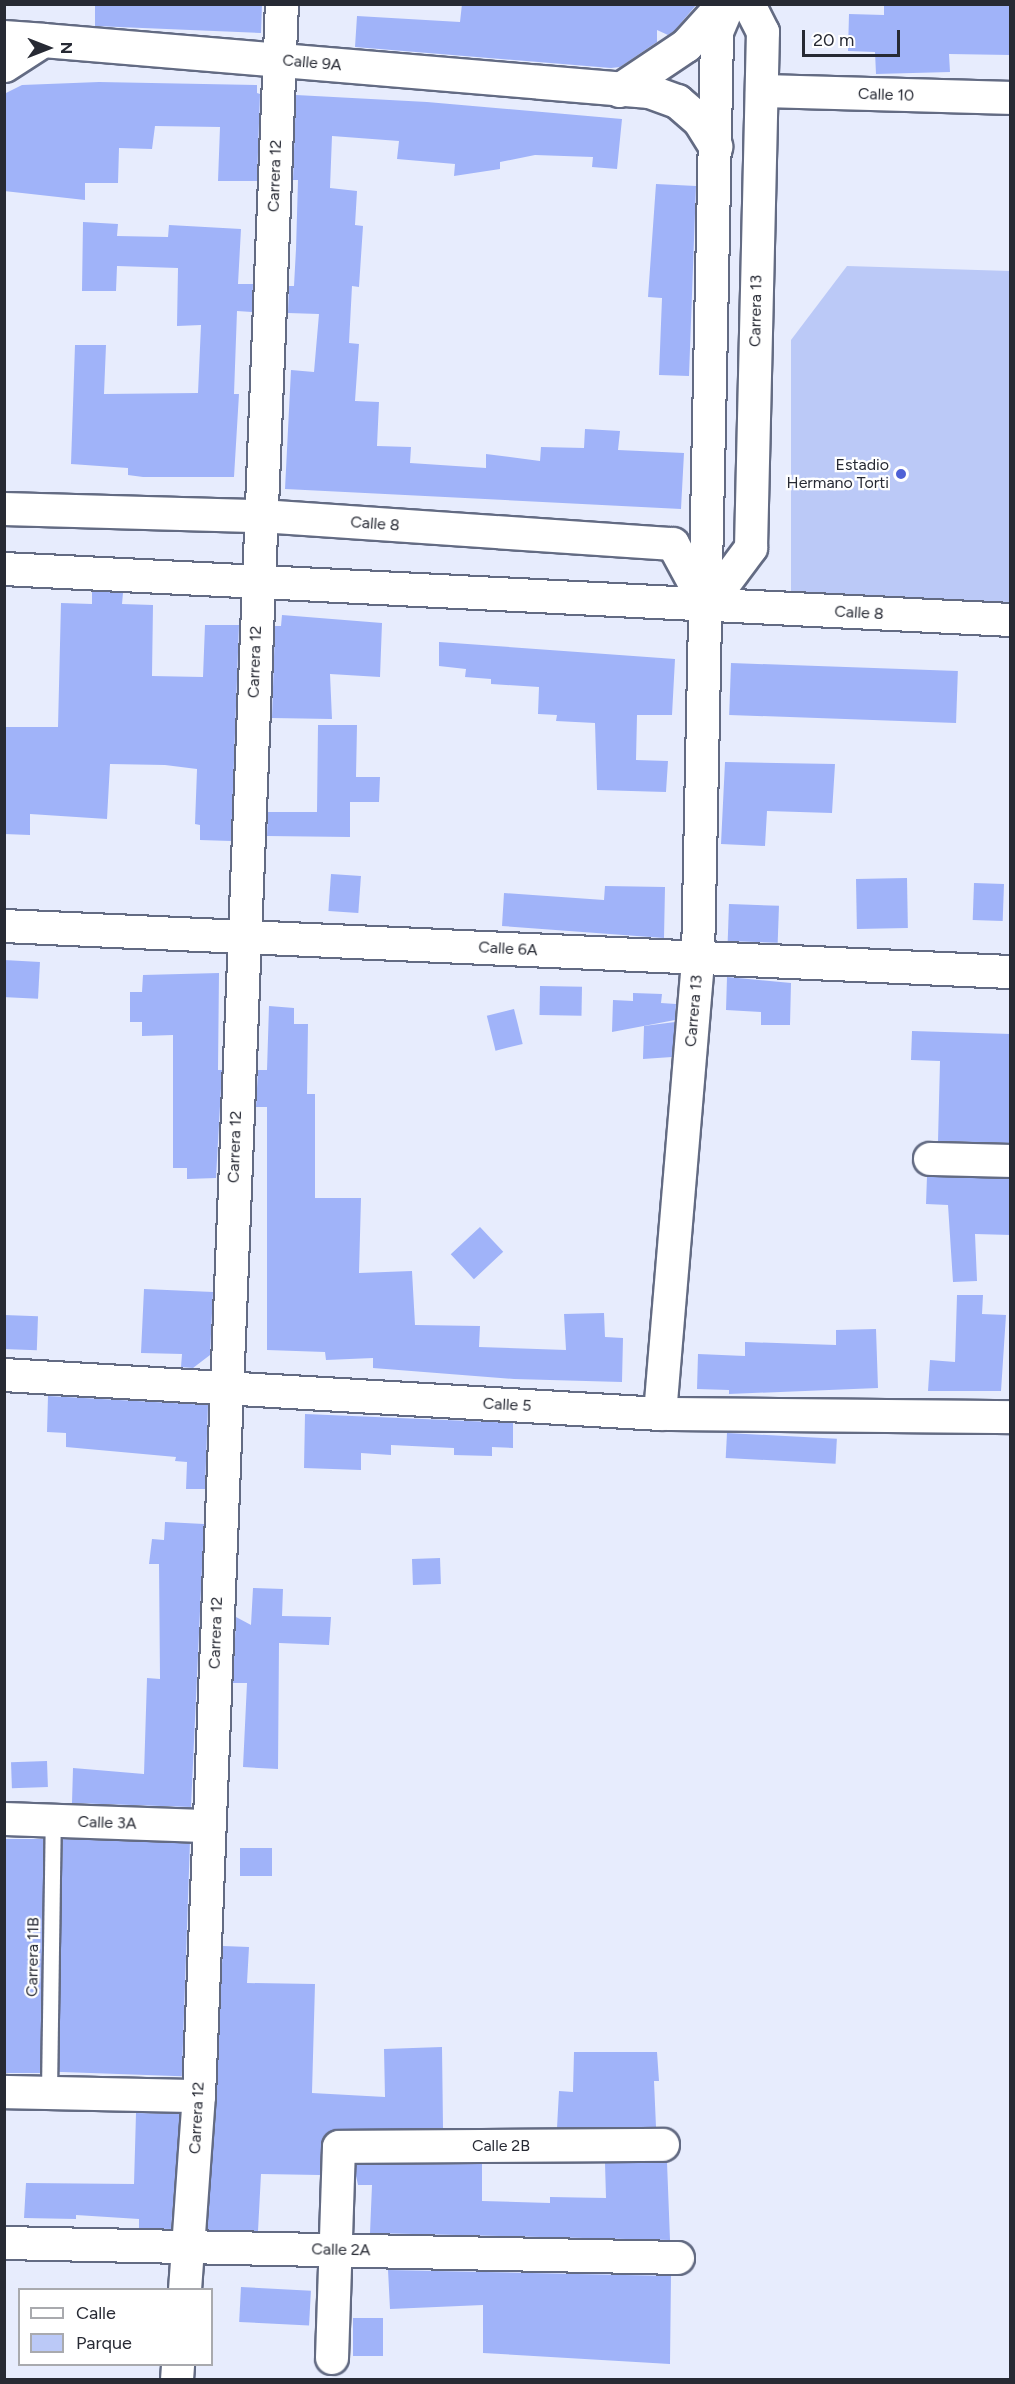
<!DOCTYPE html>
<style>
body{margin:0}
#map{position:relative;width:1015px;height:2384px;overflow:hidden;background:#e7ecfd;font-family:Figtree,sans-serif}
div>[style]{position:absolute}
.green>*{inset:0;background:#bbc9f7}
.building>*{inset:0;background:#a0b3f9;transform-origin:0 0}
.roads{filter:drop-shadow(2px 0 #636b83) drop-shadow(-2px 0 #636b83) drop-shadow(0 2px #636b83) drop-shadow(0 -2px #636b83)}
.lane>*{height:15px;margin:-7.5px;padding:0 7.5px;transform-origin:7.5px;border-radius:7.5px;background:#fff}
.street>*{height:32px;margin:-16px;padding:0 16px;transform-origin:16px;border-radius:16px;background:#fff}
.secondary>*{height:33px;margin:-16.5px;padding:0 16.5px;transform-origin:16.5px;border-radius:16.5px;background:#fff}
.dots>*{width:16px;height:16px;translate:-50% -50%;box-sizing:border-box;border:3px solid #fff;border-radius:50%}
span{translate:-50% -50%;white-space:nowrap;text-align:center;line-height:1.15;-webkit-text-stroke:4.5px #fff;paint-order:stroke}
.street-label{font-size:16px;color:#272a34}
.poi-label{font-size:16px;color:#272a34}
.right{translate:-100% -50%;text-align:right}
.frame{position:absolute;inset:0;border:6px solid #272a34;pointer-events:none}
.legend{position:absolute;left:18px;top:2288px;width:195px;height:78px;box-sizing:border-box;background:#fff;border:2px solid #a9aaae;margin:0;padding:8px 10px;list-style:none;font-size:18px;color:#272a34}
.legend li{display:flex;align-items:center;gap:12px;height:30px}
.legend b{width:30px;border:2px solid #a9aaae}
.north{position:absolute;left:18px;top:18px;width:60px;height:60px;-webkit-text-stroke:4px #fff;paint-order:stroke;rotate:90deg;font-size:16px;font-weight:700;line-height:24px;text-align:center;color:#272a34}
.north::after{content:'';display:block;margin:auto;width:21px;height:27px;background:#272a34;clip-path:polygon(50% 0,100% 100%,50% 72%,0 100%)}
.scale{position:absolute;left:802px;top:30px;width:98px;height:27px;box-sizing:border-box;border:3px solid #272a34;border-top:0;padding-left:8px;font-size:18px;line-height:21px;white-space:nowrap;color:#272a34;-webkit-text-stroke:4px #fff;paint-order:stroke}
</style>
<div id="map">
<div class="green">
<div style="clip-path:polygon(847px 266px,1010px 271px,1010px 613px,791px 608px,791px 340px)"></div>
</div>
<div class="building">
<div style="clip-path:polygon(95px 4px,262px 4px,261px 33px,95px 26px)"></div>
<div style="clip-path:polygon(462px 4px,697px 4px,674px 31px,668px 35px,657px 30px,657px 42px,620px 67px,611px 68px,355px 47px,357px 16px,460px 22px)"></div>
<div style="clip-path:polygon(884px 4px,1010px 4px,1011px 55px,949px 54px,950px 72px,876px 74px,875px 52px,848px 51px,849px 14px,884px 15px)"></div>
<div style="clip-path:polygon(99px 82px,257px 85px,257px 93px,260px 94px,257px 181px,218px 181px,220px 127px,155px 126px,152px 149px,119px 148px,118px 183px,85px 183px,85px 200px,4px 191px,4px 94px,22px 85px)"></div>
<div style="clip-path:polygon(296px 95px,427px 102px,622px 119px,617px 169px,592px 167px,593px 157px,535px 155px,500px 162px,500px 169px,454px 176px,455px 164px,397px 159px,399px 141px,332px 136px,330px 188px,357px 191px,355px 225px,363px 226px,359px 287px,352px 286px,349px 343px,359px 344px,355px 401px,379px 402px,377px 446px,411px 447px,410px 463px,486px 468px,486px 454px,540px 461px,541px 447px,584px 448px,585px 429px,620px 431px,618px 450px,684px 453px,681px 509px,285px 489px,291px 370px,314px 372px,319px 314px,288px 313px,289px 286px,294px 286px,296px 249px,298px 180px,293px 180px)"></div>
<div style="clip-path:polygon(656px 184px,696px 186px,689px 376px,659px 375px,662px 298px,648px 297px)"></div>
<div style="clip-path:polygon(83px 222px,118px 224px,117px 236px,168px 237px,169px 225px,241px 229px,238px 284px,253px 284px,252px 312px,237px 311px,234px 394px,239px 394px,234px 477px,143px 477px,128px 475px,128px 468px,71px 464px,75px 345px,106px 345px,104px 394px,198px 393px,201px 325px,177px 326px,178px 268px,117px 266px,116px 291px,82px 291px)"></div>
<div style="clip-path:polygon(92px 591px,123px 593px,122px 604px,153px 605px,152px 676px,203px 677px,205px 625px,239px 625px,231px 841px,200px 840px,200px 825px,195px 824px,197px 769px,165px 765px,110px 764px,107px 819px,30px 814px,30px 835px,4px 834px,4px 727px,58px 727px,61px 603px,92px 604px)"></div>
<div style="clip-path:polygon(282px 615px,382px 623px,380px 677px,330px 674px,332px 719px,272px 718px,275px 626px,281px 626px)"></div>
<div style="clip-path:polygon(439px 642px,675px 659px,672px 715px,637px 715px,636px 760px,668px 761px,666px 792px,597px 790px,595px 723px,556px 721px,557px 715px,538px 714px,539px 687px,491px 684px,491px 679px,465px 677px,466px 669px,439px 666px)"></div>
<div style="left:731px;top:663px;width:227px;height:52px;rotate:2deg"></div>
<div style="clip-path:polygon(318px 725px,357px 725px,356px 777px,380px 777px,379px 802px,350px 802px,350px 837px,267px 836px,268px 812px,317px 812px)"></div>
<div style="clip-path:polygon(725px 762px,835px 764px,832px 813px,767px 811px,765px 846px,721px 844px)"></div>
<div style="left:331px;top:874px;width:30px;height:37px;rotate:4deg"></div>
<div style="left:907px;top:878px;width:50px;height:51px;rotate:89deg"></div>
<div style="left:974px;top:883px;width:30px;height:37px;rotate:2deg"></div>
<div style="clip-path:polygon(605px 886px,665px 887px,664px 938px,502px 926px,504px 893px,604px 900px)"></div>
<div style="left:729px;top:904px;width:50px;height:37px;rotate:2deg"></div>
<div style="left:4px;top:960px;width:36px;height:37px;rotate:3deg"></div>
<div style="clip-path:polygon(219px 973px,218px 1070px,222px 1070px,216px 1178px,187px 1179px,187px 1168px,173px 1168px,173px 1035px,142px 1036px,142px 1022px,130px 1022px,130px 992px,142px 992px,143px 975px)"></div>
<div style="clip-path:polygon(727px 977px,791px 983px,790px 1025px,761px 1025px,761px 1012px,726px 1010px)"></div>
<div style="left:540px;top:986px;width:42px;height:29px;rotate:1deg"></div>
<div style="clip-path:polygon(633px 993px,662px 994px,661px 1003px,676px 1004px,675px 1020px,612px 1032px,613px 1000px,633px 1001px)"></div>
<div style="clip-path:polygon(269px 1006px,294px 1008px,294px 1024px,308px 1024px,307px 1094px,315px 1094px,315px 1198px,361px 1198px,359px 1273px,412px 1271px,415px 1325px,480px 1326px,479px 1347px,566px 1350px,564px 1314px,604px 1313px,605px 1337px,623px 1338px,622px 1382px,514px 1379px,373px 1368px,373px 1358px,326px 1360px,325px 1352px,267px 1350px,267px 1107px,256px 1107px,258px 1070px,267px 1070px)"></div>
<div style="left:514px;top:1009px;width:36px;height:28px;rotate:76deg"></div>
<div style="clip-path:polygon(675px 1022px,672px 1057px,643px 1059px,644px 1026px)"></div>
<div style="clip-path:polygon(912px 1031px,1011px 1034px,1011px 1143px,938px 1141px,940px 1061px,911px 1060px)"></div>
<div style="clip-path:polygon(927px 1176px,1011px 1179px,1011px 1235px,975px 1234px,977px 1281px,953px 1282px,948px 1205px,926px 1204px)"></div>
<div style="left:480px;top:1227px;width:34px;height:40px;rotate:47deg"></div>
<div style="clip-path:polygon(144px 1289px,213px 1292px,210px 1355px,193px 1368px,181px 1367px,182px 1354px,141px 1353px)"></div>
<div style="clip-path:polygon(957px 1295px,983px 1295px,982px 1314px,1006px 1315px,1001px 1391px,928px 1391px,930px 1360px,955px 1362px)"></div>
<div style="left:4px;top:1315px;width:34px;height:34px;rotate:2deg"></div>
<div style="clip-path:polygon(876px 1329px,878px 1388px,729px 1394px,729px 1390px,697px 1389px,698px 1354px,745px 1356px,745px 1342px,836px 1345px,836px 1330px)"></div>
<div style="clip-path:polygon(48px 1396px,208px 1405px,205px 1489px,186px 1489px,187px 1462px,175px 1461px,176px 1457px,66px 1447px,66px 1433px,47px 1432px)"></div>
<div style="clip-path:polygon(305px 1414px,513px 1423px,513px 1448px,492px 1447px,492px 1456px,454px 1455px,454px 1448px,391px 1445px,391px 1455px,361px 1453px,361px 1470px,304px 1468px)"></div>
<div style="left:727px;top:1433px;width:110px;height:25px;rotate:3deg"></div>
<div style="clip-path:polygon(165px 1522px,204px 1524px,191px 1807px,72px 1803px,73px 1768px,144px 1774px,147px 1678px,160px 1679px,159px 1564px,149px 1564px,152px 1539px,164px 1540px)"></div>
<div style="left:440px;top:1558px;width:26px;height:28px;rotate:88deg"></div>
<div style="clip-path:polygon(253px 1588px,283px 1589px,282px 1616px,331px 1617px,329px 1645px,279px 1643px,278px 1769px,243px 1767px,247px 1683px,233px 1683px,236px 1617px,251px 1625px)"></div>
<div style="left:47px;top:1761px;width:26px;height:36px;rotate:88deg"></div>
<div style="left:4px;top:1839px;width:39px;height:234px"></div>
<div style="left:63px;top:1839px;width:127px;height:233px;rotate:2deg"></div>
<div style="left:240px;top:1848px;width:32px;height:28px"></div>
<div style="clip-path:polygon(223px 1946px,249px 1947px,247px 1983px,315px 1984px,312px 2093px,385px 2097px,384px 2049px,442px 2047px,443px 2128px,331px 2131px,321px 2146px,320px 2175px,261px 2174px,258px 2231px,207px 2230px)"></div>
<div style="clip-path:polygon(574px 2052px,657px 2052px,659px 2081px,654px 2081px,656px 2127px,557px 2128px,559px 2091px,573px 2092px)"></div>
<div style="clip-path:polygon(136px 2113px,180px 2114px,171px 2229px,139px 2228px,139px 2219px,76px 2215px,76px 2219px,24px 2218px,26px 2183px,134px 2184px)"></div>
<div style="clip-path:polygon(667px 2162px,670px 2240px,370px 2233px,372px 2185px,358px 2185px,356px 2176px,356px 2165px,482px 2164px,482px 2201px,550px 2203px,550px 2197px,606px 2198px,605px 2163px)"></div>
<div style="clip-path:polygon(388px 2270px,671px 2276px,670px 2364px,483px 2353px,483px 2305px,390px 2309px)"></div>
<div style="left:241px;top:2287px;width:70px;height:35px;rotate:3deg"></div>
<div style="left:353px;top:2318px;width:30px;height:38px"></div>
</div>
<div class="roads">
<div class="lane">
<div style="left:49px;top:2092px;width:270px;rotate:-89.2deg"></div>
</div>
<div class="street">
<div style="left:4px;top:37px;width:39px;rotate:4deg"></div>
<div style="left:762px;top:91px;width:248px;rotate:1.6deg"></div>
<div style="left:4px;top:509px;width:257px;rotate:1.6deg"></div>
<div style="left:261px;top:516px;width:413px;rotate:3.9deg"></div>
<div style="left:673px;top:544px;width:67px;rotate:61.5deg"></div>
<div style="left:4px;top:569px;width:1007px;rotate:2.9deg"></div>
<div style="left:707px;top:607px;width:74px;rotate:-53.3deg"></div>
<div style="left:751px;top:548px;width:516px;rotate:-88.67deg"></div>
<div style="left:763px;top:32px;width:31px;rotate:-117deg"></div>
<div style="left:4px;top:926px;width:1007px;rotate:2.62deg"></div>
<div style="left:930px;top:1159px;width:80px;rotate:1.4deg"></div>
<div style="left:4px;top:1375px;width:657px;rotate:3.4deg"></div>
<div style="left:660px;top:1414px;width:350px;rotate:0.5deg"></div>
<div style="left:660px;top:1414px;width:458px;rotate:-85.2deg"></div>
<div style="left:698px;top:958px;width:926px;rotate:-88.82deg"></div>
<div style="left:717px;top:32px;width:30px;rotate:-67deg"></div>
<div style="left:4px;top:1819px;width:205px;rotate:2deg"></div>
<div style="left:4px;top:2092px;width:195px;rotate:1.2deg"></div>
<div style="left:4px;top:2243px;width:674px;rotate:1.27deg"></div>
<div style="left:185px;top:2290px;width:195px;rotate:-85.9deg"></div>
<div style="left:199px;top:2096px;width:2094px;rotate:-87.73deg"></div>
<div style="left:332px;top:2358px;width:211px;rotate:-88.1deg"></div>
<div style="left:339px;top:2147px;width:324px;rotate:-0.4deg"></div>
<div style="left:177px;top:2380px;width:16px;rotate:-86deg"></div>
</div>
<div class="secondary">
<div style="left:4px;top:65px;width:46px;rotate:-32.7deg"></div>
<div style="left:43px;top:40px;width:608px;rotate:4.81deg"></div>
<div style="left:649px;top:91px;width:30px;rotate:20deg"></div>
<div style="left:677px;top:101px;width:29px;rotate:41deg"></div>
<div style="left:699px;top:120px;width:31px;rotate:58deg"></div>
<div style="left:619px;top:90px;width:81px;rotate:-33.9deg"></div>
<div style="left:686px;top:45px;width:55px;rotate:-47.9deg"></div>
</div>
</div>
<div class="dots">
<div style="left:901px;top:474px;background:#4e61d6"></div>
</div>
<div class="street-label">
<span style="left:312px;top:63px;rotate:5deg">Calle 9A</span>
<span style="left:886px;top:95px;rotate:2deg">Calle 10</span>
<span style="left:275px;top:176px;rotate:-88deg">Carrera 12</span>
<span style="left:756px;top:311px;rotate:-89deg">Carrera 13</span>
<span style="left:375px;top:524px;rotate:4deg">Calle 8</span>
<span style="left:859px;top:613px;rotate:3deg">Calle 8</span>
<span style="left:255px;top:662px;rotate:-88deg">Carrera 12</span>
<span style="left:508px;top:949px;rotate:3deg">Calle 6A</span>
<span style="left:694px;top:1011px;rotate:-85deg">Carrera 13</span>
<span style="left:235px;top:1147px;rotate:-88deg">Carrera 12</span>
<span style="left:507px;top:1405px;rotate:3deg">Calle 5</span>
<span style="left:216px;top:1633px;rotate:-88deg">Carrera 12</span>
<span style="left:107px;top:1823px;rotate:2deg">Calle 3A</span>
<span style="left:33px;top:1957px;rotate:-89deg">Carrera 11B</span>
<span style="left:197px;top:2118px;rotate:-87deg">Carrera 12</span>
<span style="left:501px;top:2146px">Calle 2B</span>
<span style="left:341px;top:2250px;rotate:1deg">Calle 2A</span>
</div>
<div class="poi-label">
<span class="right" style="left:889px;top:474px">Estadio<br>Hermano Torti</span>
</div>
<div class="frame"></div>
<ul class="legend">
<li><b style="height:8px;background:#fff"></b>Calle</li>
<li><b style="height:16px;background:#bbc9f7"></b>Parque</li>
</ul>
<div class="north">N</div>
<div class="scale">20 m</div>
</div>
